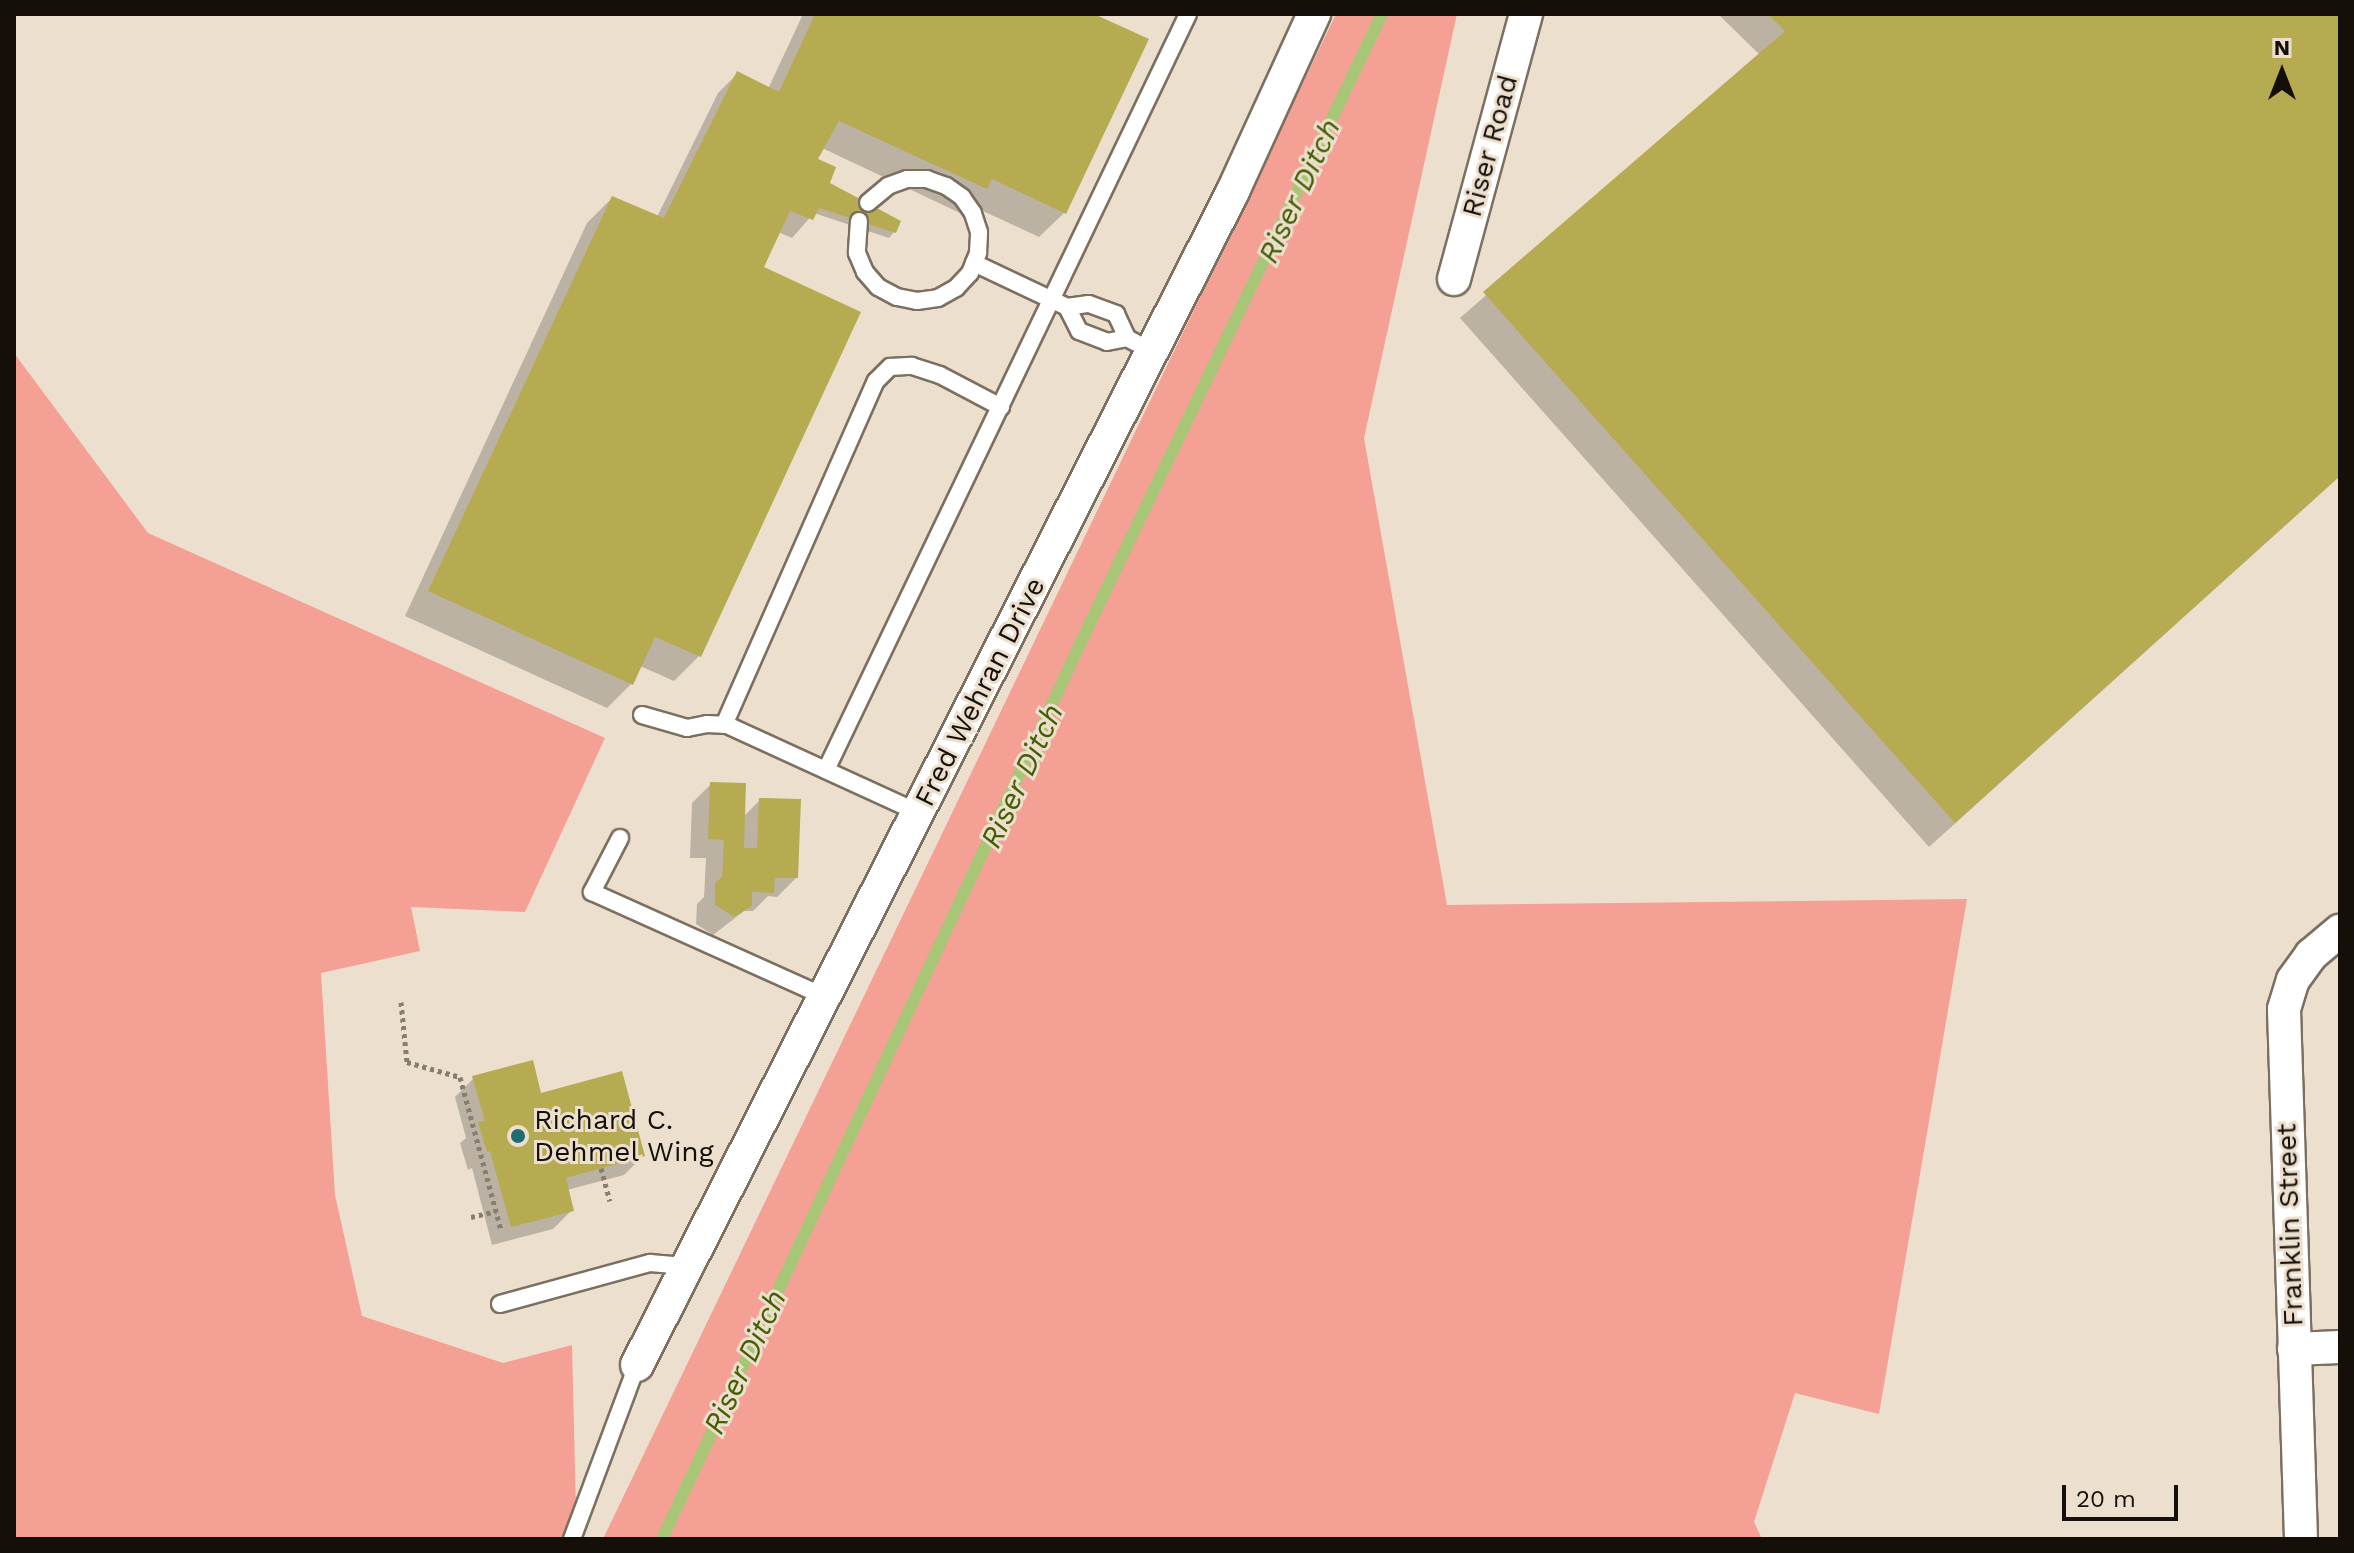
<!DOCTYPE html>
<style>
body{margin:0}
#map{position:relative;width:2354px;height:1553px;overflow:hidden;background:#ecdfcd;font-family:"Work Sans",sans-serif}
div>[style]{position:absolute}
.green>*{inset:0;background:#f4a094}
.shadow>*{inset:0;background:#0003}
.stream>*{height:12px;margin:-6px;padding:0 6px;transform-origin:6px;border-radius:6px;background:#a7c777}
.building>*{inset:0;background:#b7ab52}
.path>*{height:5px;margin-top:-2.5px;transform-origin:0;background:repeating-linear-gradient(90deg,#877e72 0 4px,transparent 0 8px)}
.roads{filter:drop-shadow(2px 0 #7b7060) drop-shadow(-2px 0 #7b7060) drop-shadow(0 2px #7b7060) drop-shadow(0 -2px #7b7060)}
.lane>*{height:16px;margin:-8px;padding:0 8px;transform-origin:8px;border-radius:8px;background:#fff}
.street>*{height:32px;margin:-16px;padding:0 16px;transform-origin:16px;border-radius:16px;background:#fff}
.dots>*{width:22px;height:22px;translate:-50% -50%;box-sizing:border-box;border:4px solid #ecdfcd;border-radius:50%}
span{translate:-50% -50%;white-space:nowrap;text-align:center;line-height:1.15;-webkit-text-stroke:6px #ecdfcd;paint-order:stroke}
.street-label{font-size:28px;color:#141009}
.poi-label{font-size:28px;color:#141009}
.left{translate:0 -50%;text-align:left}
.water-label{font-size:30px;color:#445f02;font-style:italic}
.frame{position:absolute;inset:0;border:16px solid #141009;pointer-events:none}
.north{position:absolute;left:2242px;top:32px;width:80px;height:80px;-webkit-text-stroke:6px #ecdfcd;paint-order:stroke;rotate:0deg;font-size:22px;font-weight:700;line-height:32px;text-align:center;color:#141009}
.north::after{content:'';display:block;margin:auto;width:28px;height:36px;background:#141009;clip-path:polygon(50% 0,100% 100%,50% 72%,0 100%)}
.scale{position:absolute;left:2062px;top:1485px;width:116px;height:36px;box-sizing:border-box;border:4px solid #141009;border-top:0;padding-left:10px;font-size:24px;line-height:28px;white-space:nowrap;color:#141009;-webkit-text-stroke:6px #ecdfcd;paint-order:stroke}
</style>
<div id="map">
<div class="green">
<div style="clip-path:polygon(1336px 14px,1457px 14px,1364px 438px,1447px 905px,1967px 899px,1879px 1414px,1795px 1393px,1754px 1522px,1762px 1539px,603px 1539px)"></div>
<div style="clip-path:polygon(14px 353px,148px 533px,605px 738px,525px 912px,411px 907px,420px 951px,321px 973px,335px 1195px,362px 1316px,503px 1363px,572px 1345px,576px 1511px,560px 1539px,14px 1539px)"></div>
</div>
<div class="shadow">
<div style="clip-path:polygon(803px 14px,1089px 14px,1064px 213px,1039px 237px,968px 204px,960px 213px,822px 148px,815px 160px,823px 193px,894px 232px,889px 238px,814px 213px,792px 238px,778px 232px,762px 266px,699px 656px,674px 681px,640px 666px,631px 684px,607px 708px,405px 616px,587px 223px,612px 198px,656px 219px,718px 93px,737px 74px,768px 89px)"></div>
<div style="clip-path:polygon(1718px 14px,2340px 14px,2340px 476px,1929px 847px,1460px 318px,1760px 55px)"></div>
<div style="clip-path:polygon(711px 784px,743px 817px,760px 800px,796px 878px,777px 897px,768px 896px,753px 911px,744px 911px,713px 935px,696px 924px,697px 904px,704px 897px,706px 858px,690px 858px,692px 803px)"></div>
<div style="clip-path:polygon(474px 1078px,540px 1095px,643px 1156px,624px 1175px,567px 1190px,572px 1210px,553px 1229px,492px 1245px,472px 1168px,468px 1170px,460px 1143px,466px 1138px,455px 1097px)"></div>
</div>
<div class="stream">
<div style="left:662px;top:1539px;width:1011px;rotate:-64.96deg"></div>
<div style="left:1090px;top:623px;width:675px;rotate:-64.38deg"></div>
</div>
<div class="building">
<div style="clip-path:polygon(815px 14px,1094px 14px,1149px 39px,1066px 214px,992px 179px,987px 189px,839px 121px,818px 159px,836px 167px,830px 183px,901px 221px,896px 233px,819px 208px,813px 220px,790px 211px,764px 267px,861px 312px,701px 657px,655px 637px,633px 685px,428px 591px,612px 196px,664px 218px,737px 71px,779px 92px)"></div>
<div style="clip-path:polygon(1768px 14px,2340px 14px,2340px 476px,1955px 823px,1483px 292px,1785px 31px)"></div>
<div style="clip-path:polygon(710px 782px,746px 783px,744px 848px,757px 848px,759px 798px,801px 799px,798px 878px,775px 878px,774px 893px,752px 892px,752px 906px,734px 917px,715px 905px,715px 883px,722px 877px,724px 840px,708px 839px)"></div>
<div style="clip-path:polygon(533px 1060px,541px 1093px,622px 1071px,645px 1156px,566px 1178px,574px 1211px,511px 1227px,490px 1151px,487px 1152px,478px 1122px,485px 1121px,472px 1076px)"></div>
</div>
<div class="path">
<div style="left:401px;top:1002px;width:60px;rotate:84.3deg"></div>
<div style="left:407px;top:1062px;width:55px;rotate:15.8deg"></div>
<div style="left:460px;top:1077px;width:158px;rotate:75deg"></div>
<div style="left:601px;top:1168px;width:34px;rotate:75deg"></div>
<div style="left:471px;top:1217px;width:26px;rotate:-13deg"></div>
</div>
<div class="roads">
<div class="lane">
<div style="left:859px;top:221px;width:32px;rotate:94deg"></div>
<div style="left:857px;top:253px;width:21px;rotate:67deg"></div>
<div style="left:865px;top:272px;width:20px;rotate:49deg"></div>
<div style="left:878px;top:287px;width:21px;rotate:28deg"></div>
<div style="left:897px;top:297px;width:20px;rotate:11deg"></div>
<div style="left:917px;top:301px;width:21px;rotate:-8deg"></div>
<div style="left:938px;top:298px;width:21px;rotate:-29deg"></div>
<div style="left:956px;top:288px;width:21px;rotate:-47deg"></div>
<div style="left:970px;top:273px;width:22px;rotate:-68deg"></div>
<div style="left:978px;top:253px;width:21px;rotate:-87deg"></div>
<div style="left:979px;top:232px;width:20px;rotate:-108deg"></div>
<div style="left:973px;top:213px;width:19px;rotate:-125deg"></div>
<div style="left:962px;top:197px;width:19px;rotate:-145deg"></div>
<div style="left:946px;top:186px;width:20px;rotate:-160deg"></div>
<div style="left:927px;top:179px;width:20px;rotate:180deg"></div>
<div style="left:907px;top:179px;width:20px;rotate:160deg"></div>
<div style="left:888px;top:186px;width:26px;rotate:140deg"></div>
<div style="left:974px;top:263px;width:103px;rotate:25.3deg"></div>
<div style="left:1067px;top:307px;width:22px;rotate:-8deg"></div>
<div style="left:1089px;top:304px;width:29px;rotate:20deg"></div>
<div style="left:1116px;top:314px;width:26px;rotate:65deg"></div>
<div style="left:1067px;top:307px;width:27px;rotate:63deg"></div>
<div style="left:1079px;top:331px;width:30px;rotate:21deg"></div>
<div style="left:1107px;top:342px;width:20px;rotate:-11deg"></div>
<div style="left:1127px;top:338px;width:10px;rotate:29deg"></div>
<div style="left:642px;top:715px;width:47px;rotate:16.1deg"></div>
<div style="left:687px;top:728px;width:20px;rotate:-11deg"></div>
<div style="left:707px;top:724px;width:20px;rotate:3deg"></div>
<div style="left:727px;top:725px;width:211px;rotate:24.6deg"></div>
<div style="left:724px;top:725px;width:376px;rotate:-66.2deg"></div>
<div style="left:876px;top:381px;width:20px;rotate:-45deg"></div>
<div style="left:890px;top:367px;width:22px;rotate:-3deg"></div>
<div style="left:912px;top:366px;width:29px;rotate:18deg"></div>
<div style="left:940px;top:375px;width:69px;rotate:27.7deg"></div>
<div style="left:826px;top:770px;width:838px;rotate:-64.41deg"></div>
<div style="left:620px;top:838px;width:61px;rotate:117.4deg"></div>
<div style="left:592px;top:892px;width:256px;rotate:24.2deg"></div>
<div style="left:500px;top:1304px;width:156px;rotate:-15.3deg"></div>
<div style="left:650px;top:1263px;width:35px;rotate:5deg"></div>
<div style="left:572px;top:1539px;width:186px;rotate:-69.5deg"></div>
</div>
<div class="street">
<div style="left:1454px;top:279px;width:275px;rotate:-74.8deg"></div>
<div style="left:2294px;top:1349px;width:46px;rotate:-2.5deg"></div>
<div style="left:637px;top:1365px;width:1317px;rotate:-63.08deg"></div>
<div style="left:1233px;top:191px;width:195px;rotate:-65.4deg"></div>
<div style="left:2301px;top:1539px;width:530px;rotate:-91.84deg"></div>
<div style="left:2284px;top:1009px;width:30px;rotate:-73deg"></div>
<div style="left:2293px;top:980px;width:31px;rotate:-54deg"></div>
<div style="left:2311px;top:955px;width:38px;rotate:-40deg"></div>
</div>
</div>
<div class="dots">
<div style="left:518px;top:1136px;background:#206c70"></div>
</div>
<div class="street-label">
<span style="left:1490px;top:146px;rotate:-75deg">Riser Road</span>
<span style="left:980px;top:692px;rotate:-63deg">Fred Wehran Drive</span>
<span style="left:2290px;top:1225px;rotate:-92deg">Franklin Street</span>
</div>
<div class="poi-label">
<span class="left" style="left:534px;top:1136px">Richard C.<br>Dehmel Wing</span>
</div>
<div class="water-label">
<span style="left:1299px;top:191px;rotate:-65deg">Riser Ditch</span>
<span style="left:1022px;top:776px;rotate:-65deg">Riser Ditch</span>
<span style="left:745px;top:1362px;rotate:-65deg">Riser Ditch</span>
</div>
<div class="frame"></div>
<div class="north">N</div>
<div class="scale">20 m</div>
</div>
